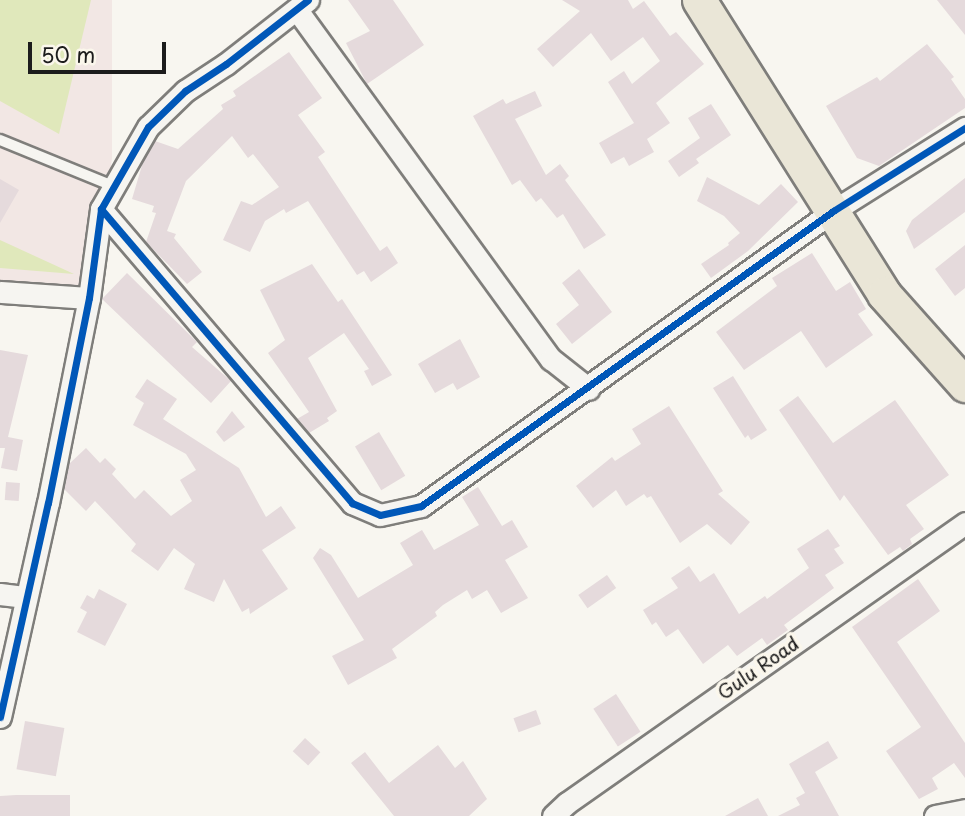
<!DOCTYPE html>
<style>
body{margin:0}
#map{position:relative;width:965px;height:816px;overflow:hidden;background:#f8f6f0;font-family:"Playpen Sans",sans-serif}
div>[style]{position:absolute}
.built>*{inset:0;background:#f2e7e4}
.green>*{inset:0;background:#e0e8bb}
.building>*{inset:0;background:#e5dadc;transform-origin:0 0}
.roads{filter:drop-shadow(2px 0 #7f7e7b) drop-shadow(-2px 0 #7f7e7b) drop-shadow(0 2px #7f7e7b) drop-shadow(0 -2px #7f7e7b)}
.service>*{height:10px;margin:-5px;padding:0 5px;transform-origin:5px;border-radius:5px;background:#f6f5f1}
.minor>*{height:21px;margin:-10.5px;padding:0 10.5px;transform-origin:10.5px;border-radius:10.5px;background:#f6f5f1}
.primary>*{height:33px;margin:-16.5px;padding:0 16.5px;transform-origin:16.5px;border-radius:16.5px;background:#eae6d7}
.cycleway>*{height:7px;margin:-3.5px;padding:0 3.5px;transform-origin:3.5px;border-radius:3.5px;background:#0057b8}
span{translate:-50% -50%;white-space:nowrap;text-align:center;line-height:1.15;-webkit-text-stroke:7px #fbf7ec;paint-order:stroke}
.street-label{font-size:19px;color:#1c1c1c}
.scale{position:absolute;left:28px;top:42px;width:138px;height:32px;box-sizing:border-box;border:4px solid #1c1c1c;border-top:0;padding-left:9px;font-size:21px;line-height:24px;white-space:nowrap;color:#1c1c1c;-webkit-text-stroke:5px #fbf7ec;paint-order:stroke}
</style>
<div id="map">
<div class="built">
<div style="clip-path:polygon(0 0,112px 0,112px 158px,95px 299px,0 288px)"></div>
</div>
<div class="green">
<div style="clip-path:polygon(0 0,91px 0,59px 134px,0 101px)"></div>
<div style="clip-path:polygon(0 240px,74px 274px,0 268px)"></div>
</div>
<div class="building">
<div style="clip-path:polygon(348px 0,393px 0,424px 45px,367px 84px,346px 43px,370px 31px)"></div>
<div style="clip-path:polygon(562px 0,628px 0,633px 9px,644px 1px,670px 36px,676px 32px,704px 64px,656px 103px,670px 123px,647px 139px,654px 152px,629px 166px,624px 157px,611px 164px,599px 143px,634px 123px,608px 82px,624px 71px,632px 84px,660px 61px,643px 37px,611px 61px,591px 33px,553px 67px,537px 49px,580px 11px)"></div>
<div style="clip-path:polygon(937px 0,965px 0,965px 35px)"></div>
<div style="clip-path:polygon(927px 44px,954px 77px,951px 79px,965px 99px,965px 108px,879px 166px,857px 158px,826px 106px,877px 77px,880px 81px)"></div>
<div style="clip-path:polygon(289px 52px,322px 98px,298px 115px,325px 152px,318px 157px,380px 251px,387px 246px,398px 263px,371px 282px,364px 271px,357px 275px,308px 201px,286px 213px,284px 209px,265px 221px,250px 252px,223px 240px,241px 201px,252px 205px,279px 187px,253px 154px,248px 158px,232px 136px,186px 181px,167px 231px,176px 234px,174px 238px,202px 272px,187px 284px,146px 242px,156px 213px,152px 212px,154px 206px,132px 199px,143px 162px,155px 141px,178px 149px,223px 109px,221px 105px,236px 96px,233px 91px)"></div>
<div style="clip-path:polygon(535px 91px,542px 106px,515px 119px,546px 175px,560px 164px,569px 176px,565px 180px,606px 235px,584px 249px,563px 214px,557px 218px,541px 198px,536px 202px,520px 180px,512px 185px,473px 116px,503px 99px,506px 104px)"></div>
<div style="clip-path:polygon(711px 104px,731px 135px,696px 159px,699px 163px,679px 177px,668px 161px,700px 138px,688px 118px)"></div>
<div style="clip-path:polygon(707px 177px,759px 205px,781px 184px,798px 202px,748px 251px,711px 278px,701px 264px,729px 245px,728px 243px,740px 233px,724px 216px,697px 201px)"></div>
<div style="clip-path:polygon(965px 178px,965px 212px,914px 249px,906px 231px,912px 220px)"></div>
<div style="clip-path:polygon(0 179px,19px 190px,0 223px)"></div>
<div style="clip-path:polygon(965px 245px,965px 288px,955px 296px,935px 269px)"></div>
<div style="clip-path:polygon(812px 253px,836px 291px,850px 282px,866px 309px,858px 314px,873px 335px,826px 368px,801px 331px,744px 370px,716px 332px,777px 286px,772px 278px)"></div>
<div style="clip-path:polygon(312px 264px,338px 302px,342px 299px,392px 375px,372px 386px,364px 371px,369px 369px,344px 333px,308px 358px,337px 411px,327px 418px,329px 421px,309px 433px,297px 419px,309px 412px,268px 353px,285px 340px,260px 290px)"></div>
<div style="clip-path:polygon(579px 269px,612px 312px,572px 344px,556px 324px,579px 305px,562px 283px)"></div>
<div style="clip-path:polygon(127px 273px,194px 339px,197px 342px,192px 347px,231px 381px,211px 403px,102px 299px)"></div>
<div style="clip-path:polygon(460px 339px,480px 377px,457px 390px,453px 383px,435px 393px,418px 364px)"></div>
<div style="clip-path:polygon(0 350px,28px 355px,8px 437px,23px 440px,17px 471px,1px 468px,5px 448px,0 448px)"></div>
<div style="clip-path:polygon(733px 376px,767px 430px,751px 440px,748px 435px,745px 438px,713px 388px)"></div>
<div style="clip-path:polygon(147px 379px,177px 399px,163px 419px,239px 468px,266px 517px,281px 506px,296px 528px,262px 550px,288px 589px,250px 614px,249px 608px,242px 612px,224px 579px,214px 602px,184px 589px,195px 564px,174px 548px,158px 571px,131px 551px,136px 544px,95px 501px,86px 511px,64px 489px,69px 464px,86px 448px,100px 463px,105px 458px,116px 469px,112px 474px,135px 499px,144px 490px,171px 516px,192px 501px,180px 480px,196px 470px,186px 454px,133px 425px,144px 403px,135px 397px)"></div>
<div style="clip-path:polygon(798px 396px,833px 443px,895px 400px,949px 475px,906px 505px,924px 529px,910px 539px,912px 544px,903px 551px,900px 547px,888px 555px,844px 495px,840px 501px,779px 410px)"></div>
<div style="clip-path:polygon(669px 406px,723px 491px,718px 494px,750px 522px,731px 545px,707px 524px,680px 543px,651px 496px,647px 498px,644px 494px,626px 506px,616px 490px,593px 508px,576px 486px,612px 457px,615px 461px,641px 444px,632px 429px)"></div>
<div style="clip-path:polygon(232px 411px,245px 427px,224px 442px,216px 432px)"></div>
<div style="left:379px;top:432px;width:51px;height:28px;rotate:59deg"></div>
<div style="left:6px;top:482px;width:14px;height:18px;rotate:4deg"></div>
<div style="clip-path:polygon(478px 487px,502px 526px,512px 520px,528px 547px,505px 560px,528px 598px,501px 613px,487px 590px,472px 599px,467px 590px,443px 605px,435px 612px,437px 616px,392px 649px,397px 658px,348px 685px,332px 656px,364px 640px,313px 558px,320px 548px,331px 555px,358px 598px,413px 565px,400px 543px,422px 530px,434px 550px,479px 525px,462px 497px)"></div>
<div style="clip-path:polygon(828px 529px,840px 546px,834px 549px,844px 563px,825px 575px,834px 588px,784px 625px,788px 630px,767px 645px,762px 638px,737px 656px,728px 645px,703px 664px,678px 629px,666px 637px,656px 622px,652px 625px,643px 610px,678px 588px,671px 578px,689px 566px,700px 582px,714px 573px,739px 614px,765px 596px,767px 599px,809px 568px,797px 549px)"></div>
<div style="left:607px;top:575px;width:16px;height:35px;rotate:55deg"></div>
<div style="clip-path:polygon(918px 579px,940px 611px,897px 642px,965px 743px,965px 778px,954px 763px,932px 778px,938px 789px,919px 799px,886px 751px,921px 727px,852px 627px)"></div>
<div style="clip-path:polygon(99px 589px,127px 604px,105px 646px,77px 632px,87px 612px,80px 608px,87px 595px,94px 599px)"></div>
<div style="left:616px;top:694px;width:45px;height:27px;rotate:57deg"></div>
<div style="left:536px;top:710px;width:15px;height:24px;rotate:70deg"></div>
<div style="left:25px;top:721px;width:40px;height:49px;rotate:10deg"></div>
<div style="left:305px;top:738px;width:21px;height:18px;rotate:43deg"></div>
<div style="clip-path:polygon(828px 741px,838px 758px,815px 772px,839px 816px,778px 816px,800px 805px,796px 798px,805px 793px,789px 764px)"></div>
<div style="clip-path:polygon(438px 745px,455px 768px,463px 761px,487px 799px,469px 816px,394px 816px,351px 763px,365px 752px,389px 783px)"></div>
<div style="clip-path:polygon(16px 795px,70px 795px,70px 816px,0 816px,0 796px)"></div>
<div style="clip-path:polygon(758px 798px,768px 816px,725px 816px)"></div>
</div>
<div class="roads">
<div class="service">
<div style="left:0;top:140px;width:124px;rotate:22.2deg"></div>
</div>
<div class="minor">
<div style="left:297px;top:10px;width:432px;rotate:54deg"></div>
<div style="left:551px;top:359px;width:48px;rotate:38.3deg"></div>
<div style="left:101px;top:209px;width:387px;rotate:49.5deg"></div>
<div style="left:352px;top:503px;width:30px;rotate:23deg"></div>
<div style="left:380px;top:515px;width:42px;rotate:-12.4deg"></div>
<div style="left:421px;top:506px;width:507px;rotate:-35.6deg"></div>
<div style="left:833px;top:211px;width:156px;rotate:-32.2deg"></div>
<div style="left:0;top:292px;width:89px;rotate:3.9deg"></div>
<div style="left:0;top:594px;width:26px;rotate:7deg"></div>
<div style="left:0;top:717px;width:219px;rotate:-77.4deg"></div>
<div style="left:48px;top:503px;width:209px;rotate:-78.7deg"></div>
<div style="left:89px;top:298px;width:90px;rotate:-82.3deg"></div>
<div style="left:101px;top:209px;width:95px;rotate:-60.2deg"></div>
<div style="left:148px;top:127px;width:52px;rotate:-44.2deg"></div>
<div style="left:185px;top:91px;width:49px;rotate:-33.4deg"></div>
<div style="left:226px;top:64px;width:104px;rotate:-38deg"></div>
<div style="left:553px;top:816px;width:19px;rotate:-43deg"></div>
<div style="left:567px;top:803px;width:487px;rotate:-35.1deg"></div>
<div style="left:935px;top:816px;width:31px;rotate:-11deg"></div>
</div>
<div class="primary">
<div style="left:699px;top:0;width:347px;rotate:57.8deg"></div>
<div style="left:884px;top:294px;width:122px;rotate:48.3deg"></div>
</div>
</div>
<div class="cycleway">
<div style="left:101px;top:209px;width:387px;rotate:49.5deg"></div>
<div style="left:352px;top:503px;width:30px;rotate:23deg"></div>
<div style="left:380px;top:515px;width:42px;rotate:-12.4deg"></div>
<div style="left:421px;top:506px;width:507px;rotate:-35.6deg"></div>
<div style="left:833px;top:211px;width:156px;rotate:-32.2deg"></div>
<div style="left:0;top:717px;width:219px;rotate:-77.4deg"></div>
<div style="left:48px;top:503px;width:209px;rotate:-78.7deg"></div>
<div style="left:89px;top:298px;width:90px;rotate:-82.3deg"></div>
<div style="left:101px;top:209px;width:95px;rotate:-60.2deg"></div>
<div style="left:148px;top:127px;width:52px;rotate:-44.2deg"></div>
<div style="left:185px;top:91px;width:49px;rotate:-33.4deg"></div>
<div style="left:226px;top:64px;width:104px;rotate:-38deg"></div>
</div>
<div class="street-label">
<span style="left:758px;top:668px;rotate:-35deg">Gulu Road</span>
</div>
<div class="scale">50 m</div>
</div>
